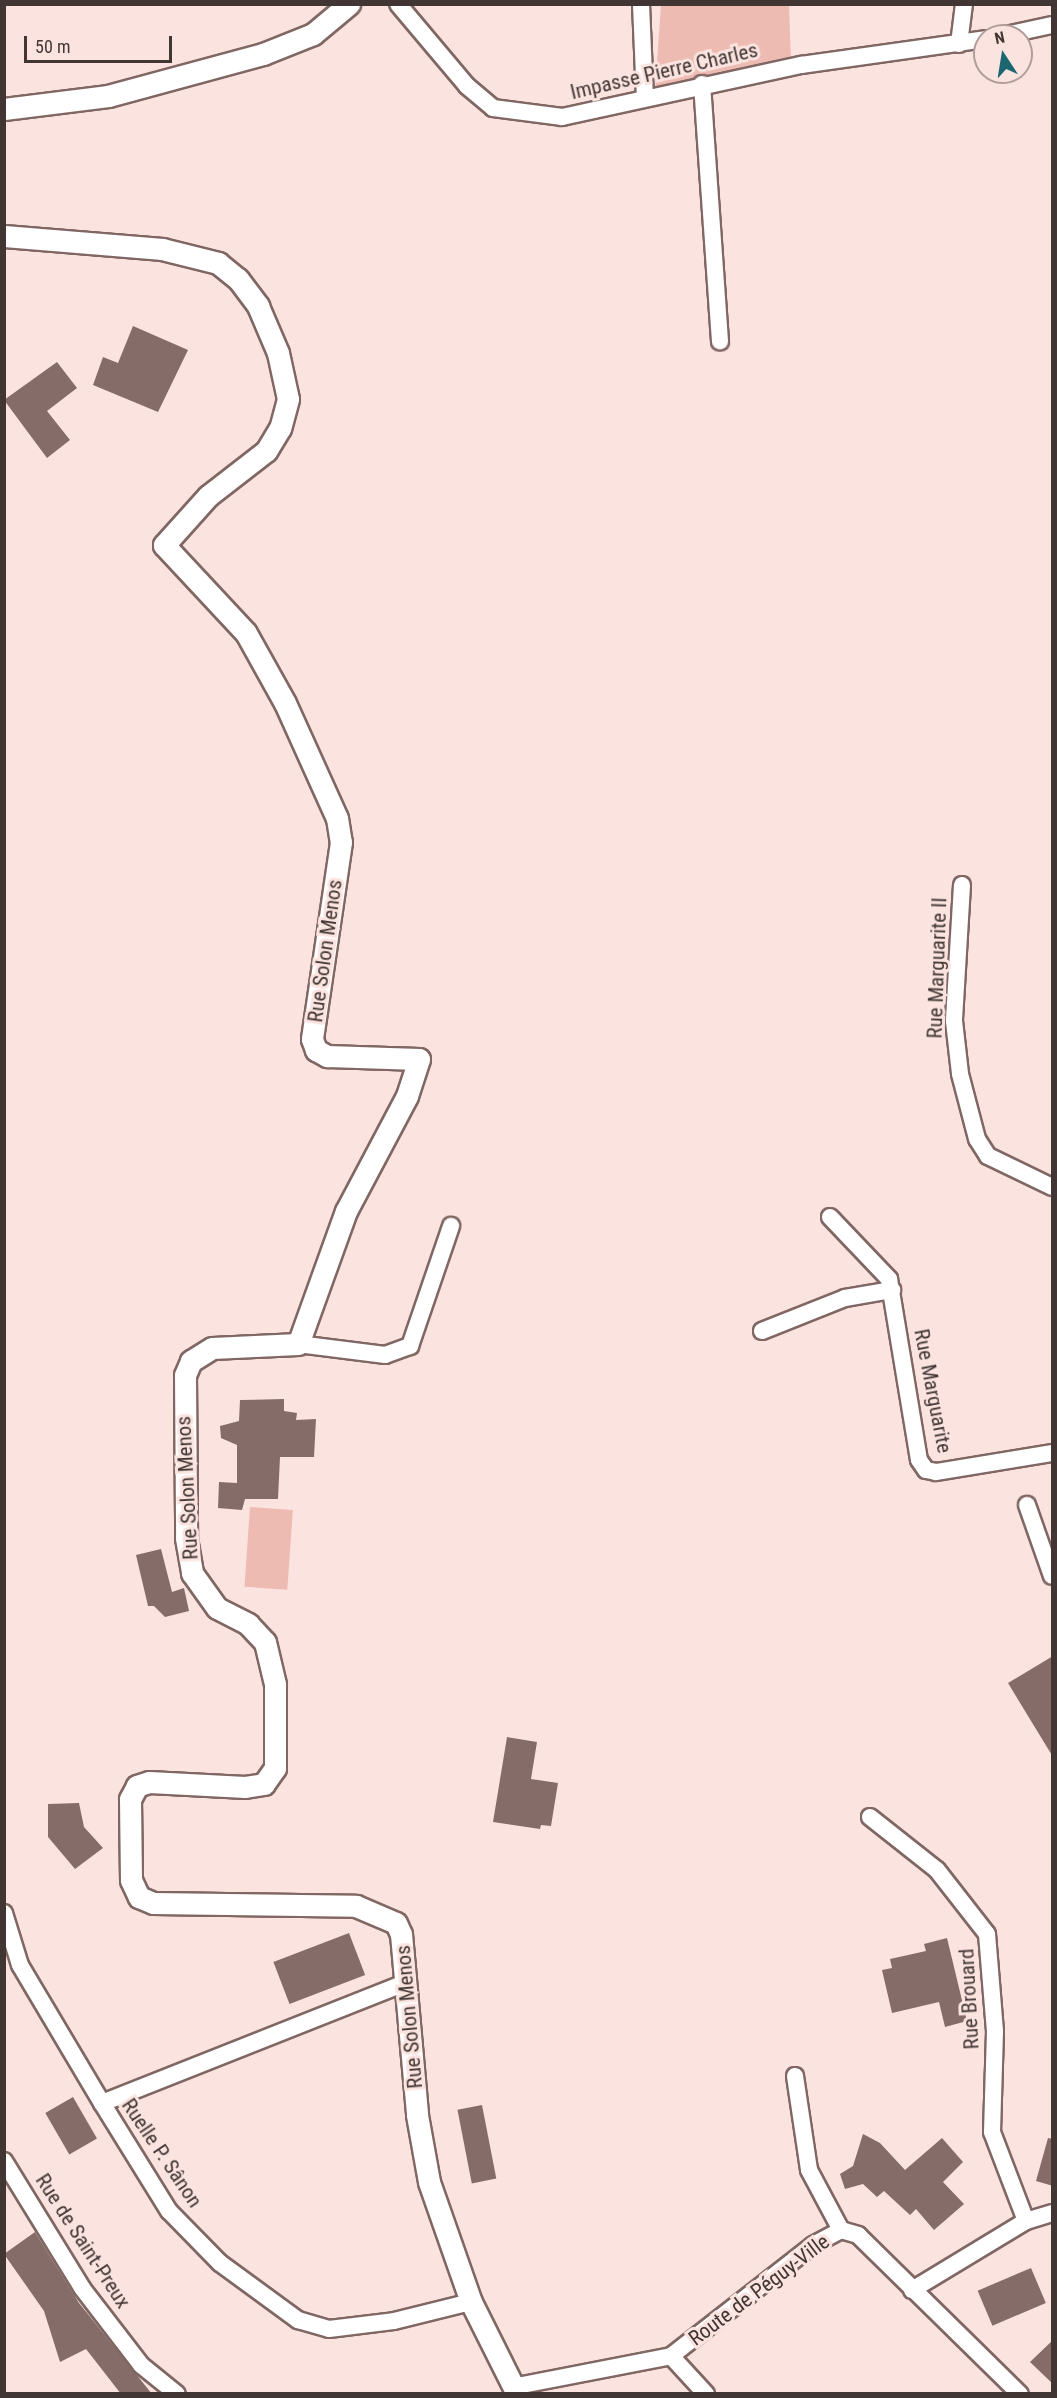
<!DOCTYPE html>
<meta charset="utf-8">
<style>
body{margin:0}
#map{position:relative;width:1057px;height:2398px;overflow:hidden;background:#fbe4e0;font-family:"Roboto Condensed",sans-serif}
div>[style]{position:absolute}
.green>*{inset:0;background:#eebbb3;transform-origin:0 0}
.building>*{inset:0;background:#856c68;transform-origin:0 0}
.roads{filter:drop-shadow(2px 0 #806763) drop-shadow(-2px 0 #806763) drop-shadow(0 2px #806763) drop-shadow(0 -2px #806763)}
.minor>*{height:16px;margin:-8px;padding:0 8px;transform-origin:8px;border-radius:8px;background:#fff}
.tertiary>*{height:21px;margin:-10.5px;padding:0 10.5px;transform-origin:10.5px;border-radius:10.5px;background:#fff}
span{translate:-50% -50%;white-space:nowrap;text-align:center;line-height:1.15;-webkit-text-stroke:6px #fbe4e0;paint-order:stroke}
.street-label{font-size:21px;color:#413634}
.frame{position:absolute;inset:0;border:6px solid #413634;pointer-events:none}
.north{position:absolute;left:973px;top:24px;width:60px;height:60px;box-sizing:border-box;background:#fbe4e0;border:2px solid #b19e9b;border-radius:50%;rotate:348deg;font-size:16px;font-weight:700;line-height:24px;text-align:center;color:#413634}
.north::after{content:'';display:block;margin:auto;width:21px;height:27px;background:#1b6671;clip-path:polygon(50% 0,100% 100%,50% 72%,0 100%)}
.scale{position:absolute;left:24px;top:36px;width:148px;height:27px;box-sizing:border-box;border:3px solid #413634;border-top:0;padding-left:8px;font-size:18px;line-height:21px;white-space:nowrap;color:#413634;-webkit-text-stroke:4px #fbe4e0;paint-order:stroke}
</style>
<div id="map">
<div class="green">
<div style="clip-path:polygon(661px 5px,789px 5px,791px 61px,655px 90px)"></div>
<div style="left:250px;top:1507px;width:43px;height:80px;rotate:4deg"></div>
</div>
<div class="building">
<div style="clip-path:polygon(133px 326px,188px 350px,158px 412px,93px 385px,103px 357px,118px 363px)"></div>
<div style="clip-path:polygon(57px 362px,77px 388px,47px 411px,70px 440px,47px 458px,4px 400px)"></div>
<div style="clip-path:polygon(284px 1399px,284px 1411px,297px 1413px,296px 1420px,316px 1419px,314px 1457px,280px 1457px,278px 1499px,245px 1499px,242px 1510px,218px 1508px,219px 1482px,237px 1483px,237px 1445px,221px 1438px,220px 1426px,239px 1421px,240px 1400px)"></div>
<div style="clip-path:polygon(161px 1549px,172px 1592px,184px 1588px,189px 1611px,165px 1617px,154px 1606px,148px 1606px,136px 1555px)"></div>
<div style="clip-path:polygon(1053px 1656px,1053px 1757px,1008px 1683px)"></div>
<div style="clip-path:polygon(507px 1737px,537px 1742px,531px 1779px,558px 1783px,551px 1826px,541px 1825px,540px 1829px,493px 1822px)"></div>
<div style="clip-path:polygon(79px 1803px,84px 1827px,103px 1848px,75px 1869px,48px 1837px,48px 1804px)"></div>
<div style="left:349px;top:1933px;width:45px;height:81px;rotate:69deg"></div>
<div style="clip-path:polygon(947px 1938px,967px 2021px,945px 2027px,939px 2002px,892px 2013px,882px 1970px,892px 1968px,890px 1959px,926px 1951px,924px 1944px)"></div>
<div style="left:73px;top:2097px;width:48px;height:32px;rotate:60deg"></div>
<div style="left:482px;top:2105px;width:75px;height:25px;rotate:79deg"></div>
<div style="clip-path:polygon(863px 2134px,880px 2143px,905px 2170px,942px 2138px,963px 2162px,943px 2182px,964px 2204px,934px 2230px,916px 2209px,910px 2215px,884px 2191px,877px 2197px,863px 2184px,845px 2189px,840px 2174px,853px 2166px)"></div>
<div style="clip-path:polygon(1048px 2138px,1053px 2139px,1053px 2186px,1036px 2181px)"></div>
<div style="clip-path:polygon(35px 2232px,79px 2303px,152px 2394px,121px 2394px,86px 2349px,60px 2362px,44px 2311px,4px 2254px)"></div>
<div style="left:1031px;top:2268px;width:38px;height:58px;rotate:67deg"></div>
<div style="clip-path:polygon(1053px 2340px,1053px 2384px,1030px 2362px)"></div>
</div>
<div class="roads">
<div class="minor">
<div style="left:398px;top:4px;width:107px;rotate:49.9deg"></div>
<div style="left:467px;top:86px;width:34px;rotate:40deg"></div>
<div style="left:493px;top:108px;width:70px;rotate:7.4deg"></div>
<div style="left:562px;top:117px;width:245px;rotate:-12.3deg"></div>
<div style="left:801px;top:65px;width:186px;rotate:-8deg"></div>
<div style="left:641px;top:4px;width:94px;rotate:87.6deg"></div>
<div style="left:1001px;top:36px;width:52px;rotate:-12.2deg"></div>
<div style="left:959px;top:44px;width:40px;rotate:-82.9deg"></div>
<div style="left:702px;top:84px;width:258px;rotate:86deg"></div>
<div style="left:962px;top:885px;width:136px;rotate:93.4deg"></div>
<div style="left:954px;top:1021px;width:53px;rotate:83.5deg"></div>
<div style="left:960px;top:1074px;width:67px;rotate:75.3deg"></div>
<div style="left:977px;top:1139px;width:20px;rotate:57deg"></div>
<div style="left:988px;top:1156px;width:71px;rotate:25.8deg"></div>
<div style="left:830px;top:1217px;width:86px;rotate:46.4deg"></div>
<div style="left:889px;top:1279px;width:183px;rotate:80.6deg"></div>
<div style="left:919px;top:1460px;width:12px;rotate:55deg"></div>
<div style="left:926px;top:1470px;width:10px;rotate:11deg"></div>
<div style="left:936px;top:1472px;width:118px;rotate:-9.3deg"></div>
<div style="left:762px;top:1331px;width:89px;rotate:-21.7deg"></div>
<div style="left:845px;top:1298px;width:48px;rotate:-9.7deg"></div>
<div style="left:298px;top:1344px;width:88px;rotate:7.2deg"></div>
<div style="left:385px;top:1355px;width:27px;rotate:-20deg"></div>
<div style="left:410px;top:1346px;width:127px;rotate:-71.1deg"></div>
<div style="left:1027px;top:1505px;width:75px;rotate:70.6deg"></div>
<div style="left:870px;top:1817px;width:85px;rotate:38.3deg"></div>
<div style="left:937px;top:1870px;width:81px;rotate:52deg"></div>
<div style="left:987px;top:1934px;width:97px;rotate:85.3deg"></div>
<div style="left:995px;top:2031px;width:101px;rotate:91.7deg"></div>
<div style="left:992px;top:2132px;width:95px;rotate:69.1deg"></div>
<div style="left:4px;top:1913px;width:54px;rotate:72.9deg"></div>
<div style="left:20px;top:1965px;width:161px;rotate:59.3deg"></div>
<div style="left:102px;top:2103px;width:127px;rotate:58.2deg"></div>
<div style="left:169px;top:2211px;width:73px;rotate:45.6deg"></div>
<div style="left:220px;top:2263px;width:97px;rotate:36.2deg"></div>
<div style="left:298px;top:2320px;width:32px;rotate:16deg"></div>
<div style="left:329px;top:2329px;width:65px;rotate:-7deg"></div>
<div style="left:394px;top:2321px;width:79px;rotate:-13.9deg"></div>
<div style="left:795px;top:2076px;width:95px;rotate:81.5deg"></div>
<div style="left:809px;top:2170px;width:68px;rotate:61.9deg"></div>
<div style="left:102px;top:2103px;width:328px;rotate:-21.6deg"></div>
<div style="left:4px;top:2161px;width:149px;rotate:58.4deg"></div>
<div style="left:82px;top:2288px;width:97px;rotate:52.5deg"></div>
<div style="left:141px;top:2365px;width:46px;rotate:38.9deg"></div>
<div style="left:912px;top:2290px;width:133px;rotate:-31.2deg"></div>
<div style="left:1026px;top:2221px;width:27px;rotate:-17deg"></div>
<div style="left:671px;top:2356px;width:52px;rotate:47.4deg"></div>
<div style="left:517px;top:2386px;width:157px;rotate:-11deg"></div>
<div style="left:671px;top:2356px;width:180px;rotate:-38deg"></div>
<div style="left:813px;top:2245px;width:32px;rotate:-28deg"></div>
<div style="left:841px;top:2230px;width:18px;rotate:16deg"></div>
<div style="left:858px;top:2235px;width:227px;rotate:44.5deg"></div>
</div>
<div class="tertiary">
<div style="left:4px;top:109px;width:105px;rotate:-7.1deg"></div>
<div style="left:108px;top:96px;width:161px;rotate:-15.2deg"></div>
<div style="left:263px;top:54px;width:54px;rotate:-21.8deg"></div>
<div style="left:313px;top:34px;width:47px;rotate:-39.8deg"></div>
<div style="left:4px;top:236px;width:159px;rotate:4.7deg"></div>
<div style="left:162px;top:249px;width:58px;rotate:14deg"></div>
<div style="left:218px;top:263px;width:26px;rotate:39deg"></div>
<div style="left:238px;top:279px;width:34px;rotate:53deg"></div>
<div style="left:258px;top:306px;width:51px;rotate:66.9deg"></div>
<div style="left:278px;top:353px;width:47px;rotate:77.7deg"></div>
<div style="left:288px;top:399px;width:30px;rotate:105deg"></div>
<div style="left:280px;top:428px;width:27px;rotate:121deg"></div>
<div style="left:266px;top:451px;width:73px;rotate:142.2deg"></div>
<div style="left:208px;top:496px;width:66px;rotate:131.9deg"></div>
<div style="left:164px;top:545px;width:120px;rotate:47deg"></div>
<div style="left:246px;top:633px;width:80px;rotate:60.9deg"></div>
<div style="left:285px;top:703px;width:126px;rotate:65.7deg"></div>
<div style="left:337px;top:818px;width:24px;rotate:81deg"></div>
<div style="left:341px;top:842px;width:199px;rotate:98.4deg"></div>
<div style="left:312px;top:1039px;width:12px;rotate:70deg"></div>
<div style="left:316px;top:1050px;width:13px;rotate:29deg"></div>
<div style="left:327px;top:1056px;width:92px;rotate:1.9deg"></div>
<div style="left:419px;top:1059px;width:39px;rotate:108deg"></div>
<div style="left:407px;top:1096px;width:130px;rotate:117.9deg"></div>
<div style="left:346px;top:1211px;width:141px;rotate:109.8deg"></div>
<div style="left:298px;top:1344px;width:86px;rotate:177.3deg"></div>
<div style="left:212px;top:1348px;width:25px;rotate:148deg"></div>
<div style="left:191px;top:1361px;width:15px;rotate:113deg"></div>
<div style="left:185px;top:1375px;width:163px;rotate:89.6deg"></div>
<div style="left:186px;top:1538px;width:36px;rotate:80deg"></div>
<div style="left:192px;top:1573px;width:43px;rotate:54.5deg"></div>
<div style="left:217px;top:1608px;width:35px;rotate:27deg"></div>
<div style="left:248px;top:1624px;width:25px;rotate:47deg"></div>
<div style="left:265px;top:1642px;width:43px;rotate:76.6deg"></div>
<div style="left:275px;top:1684px;width:84px;rotate:90deg"></div>
<div style="left:275px;top:1768px;width:19px;rotate:125deg"></div>
<div style="left:264px;top:1784px;width:19px;rotate:171deg"></div>
<div style="left:245px;top:1787px;width:96px;rotate:-177deg"></div>
<div style="left:149px;top:1782px;width:13px;rotate:162deg"></div>
<div style="left:137px;top:1786px;width:15px;rotate:118deg"></div>
<div style="left:130px;top:1799px;width:81px;rotate:89.3deg"></div>
<div style="left:131px;top:1880px;width:19px;rotate:65deg"></div>
<div style="left:139px;top:1897px;width:15px;rotate:23deg"></div>
<div style="left:153px;top:1903px;width:203px;rotate:0.8deg"></div>
<div style="left:356px;top:1906px;width:43px;rotate:23deg"></div>
<div style="left:396px;top:1923px;width:12px;rotate:66deg"></div>
<div style="left:401px;top:1934px;width:182px;rotate:84.9deg"></div>
<div style="left:417px;top:2115px;width:68px;rotate:79.8deg"></div>
<div style="left:429px;top:2182px;width:127px;rotate:70.7deg"></div>
<div style="left:471px;top:2302px;width:103px;rotate:63.4deg"></div>
</div>
</div>
<div class="street-label">
<span style="left:664px;top:71px;rotate:-13deg">Impasse Pierre Charles</span>
<span style="left:325px;top:951px;rotate:-82deg">Rue Solon Menos</span>
<span style="left:937px;top:968px;rotate:-88deg">Rue Marguarite II</span>
<span style="left:933px;top:1391px;rotate:79deg">Rue Marguarite</span>
<span style="left:187px;top:1488px;rotate:-93deg">Rue Solon Menos</span>
<span style="left:969px;top:1999px;rotate:-93deg">Rue Brouard</span>
<span style="left:409px;top:2017px;rotate:-95deg">Rue Solon Menos</span>
<span style="left:162px;top:2153px;rotate:56deg">Ruelle P. Sânon</span>
<span style="left:83px;top:2241px;rotate:57deg">Rue de Saint-Preux</span>
<span style="left:759px;top:2290px;rotate:-37deg">Route de Péguy-Ville</span>
</div>
<div class="frame"></div>
<div class="north">N</div>
<div class="scale">50 m</div>
</div>
